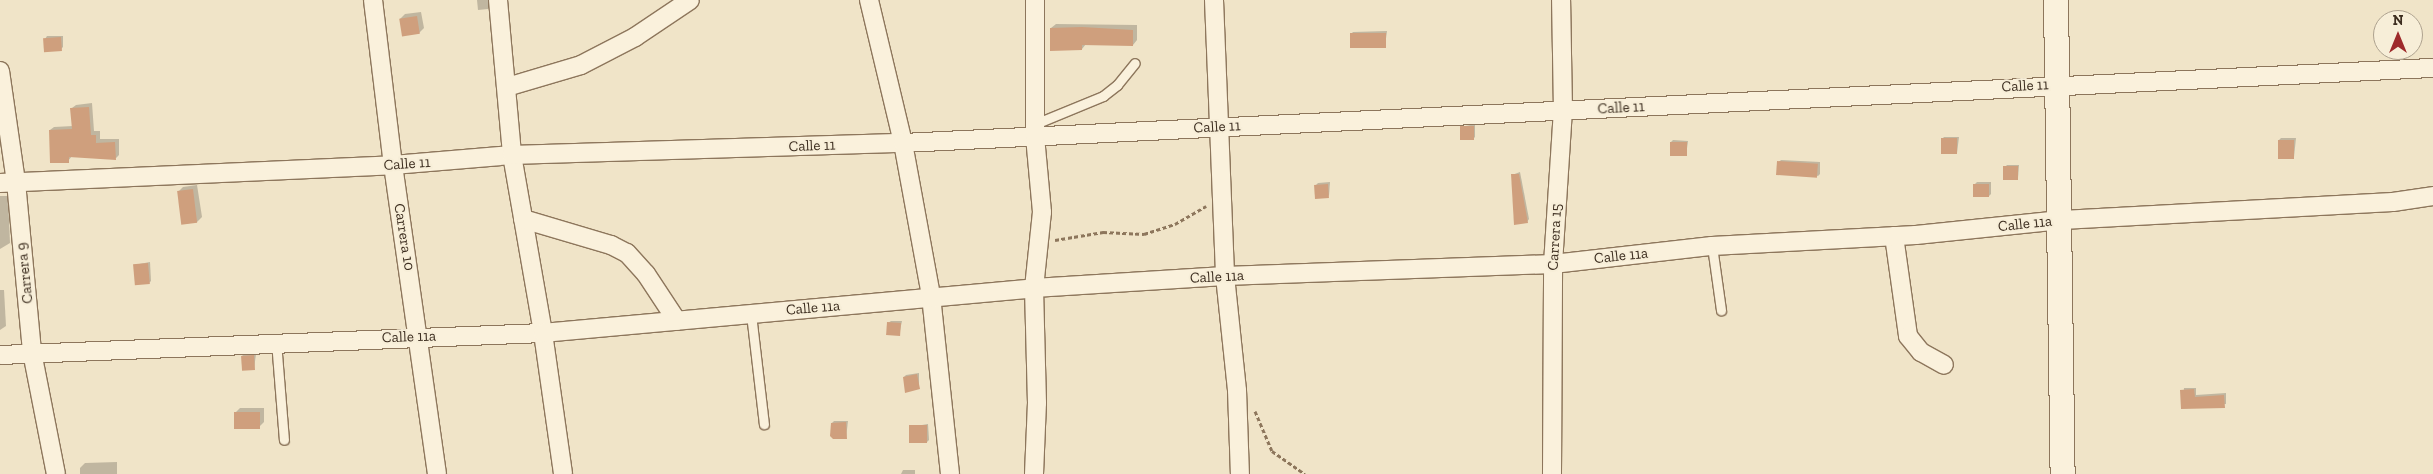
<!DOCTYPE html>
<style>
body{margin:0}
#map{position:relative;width:2433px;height:474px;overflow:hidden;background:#f0e4c8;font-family:"Zilla Slab",serif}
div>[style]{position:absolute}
.shadow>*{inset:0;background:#0003}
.building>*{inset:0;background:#cf9f7d;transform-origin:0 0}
.path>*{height:3px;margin-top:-1.5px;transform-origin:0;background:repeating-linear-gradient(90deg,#8d765c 0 4px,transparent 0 6.5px)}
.roads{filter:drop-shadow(1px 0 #8d765c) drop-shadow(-1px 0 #8d765c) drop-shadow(0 1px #8d765c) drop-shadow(0 -1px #8d765c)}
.lane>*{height:9px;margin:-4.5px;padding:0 4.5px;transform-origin:4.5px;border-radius:4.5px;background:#faf1dc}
.street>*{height:18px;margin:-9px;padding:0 9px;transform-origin:9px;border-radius:9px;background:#faf1dc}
.secondary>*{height:24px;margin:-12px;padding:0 12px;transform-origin:12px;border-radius:12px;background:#faf1dc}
span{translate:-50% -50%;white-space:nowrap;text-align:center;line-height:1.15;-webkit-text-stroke:4px #f7eed8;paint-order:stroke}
.street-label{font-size:15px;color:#3d2e20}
.north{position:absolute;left:2373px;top:10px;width:50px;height:50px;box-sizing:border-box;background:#f7eed8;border:1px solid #ada18e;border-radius:50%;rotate:0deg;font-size:14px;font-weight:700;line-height:20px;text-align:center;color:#3d2e20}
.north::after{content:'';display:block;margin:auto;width:18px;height:22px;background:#9e2a2b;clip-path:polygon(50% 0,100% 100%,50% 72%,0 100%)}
</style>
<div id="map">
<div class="shadow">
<div style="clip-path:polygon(477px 0,493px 0,492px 4px,488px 9px,478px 10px)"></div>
<div style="clip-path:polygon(421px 12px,424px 28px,419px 33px,400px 19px,405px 14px)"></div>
<div style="clip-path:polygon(1056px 24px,1137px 25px,1137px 40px,1133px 45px,1086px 44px,1082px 49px,1051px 28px)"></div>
<div style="clip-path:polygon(1387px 31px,1385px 46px,1351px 34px,1353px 32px)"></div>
<div style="clip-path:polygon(47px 36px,63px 36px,63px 47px,61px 49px,45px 39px)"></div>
<div style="clip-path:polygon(92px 103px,94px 131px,100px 131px,100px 139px,119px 139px,119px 155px,116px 158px,72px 156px,68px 161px,50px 130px,54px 127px,73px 126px,72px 108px,76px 105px)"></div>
<div style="clip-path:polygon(1475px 124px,1475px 137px,1473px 139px,1461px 127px)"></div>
<div style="clip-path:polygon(1944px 137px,1959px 137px,1957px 153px,1942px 139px)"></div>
<div style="clip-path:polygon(2281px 138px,2296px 138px,2294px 157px,2279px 140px)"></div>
<div style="clip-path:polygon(1673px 140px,1688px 141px,1686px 156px,1671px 142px)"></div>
<div style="clip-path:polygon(1781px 160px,1820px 162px,1820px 174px,1818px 176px,1779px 162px)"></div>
<div style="clip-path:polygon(2007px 165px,2019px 165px,2018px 178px,2005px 167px)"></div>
<div style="clip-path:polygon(1520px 172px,1529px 219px,1527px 222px,1512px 175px)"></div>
<div style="clip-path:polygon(1330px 182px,1329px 196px,1316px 185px,1318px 183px)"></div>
<div style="clip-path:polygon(1977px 182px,1991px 182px,1991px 194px,1989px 196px,1975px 184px)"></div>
<div style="clip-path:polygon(197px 185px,202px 217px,197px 222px,183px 224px,179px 191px,183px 187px)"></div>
<div style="clip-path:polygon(0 196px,8px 196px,10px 243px,0 249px)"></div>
<div style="clip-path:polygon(150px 262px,151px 281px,149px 283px,134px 265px)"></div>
<div style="clip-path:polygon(0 290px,4px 290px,6px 326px,0 330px)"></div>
<div style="clip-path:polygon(891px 321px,902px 321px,899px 335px,888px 323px)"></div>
<div style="clip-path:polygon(244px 354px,256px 354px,254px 369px,242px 356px)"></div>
<div style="clip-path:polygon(919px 373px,919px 388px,904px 377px,906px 375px)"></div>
<div style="clip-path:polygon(2184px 388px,2196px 388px,2196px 395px,2226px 393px,2226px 404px,2182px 408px)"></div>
<div style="clip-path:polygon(240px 408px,264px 408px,264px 422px,259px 427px,235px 413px)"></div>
<div style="clip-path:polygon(834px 421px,848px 421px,846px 438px,832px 423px)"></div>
<div style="clip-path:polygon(928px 424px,929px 440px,927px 442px,910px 427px)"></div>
<div style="clip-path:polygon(117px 462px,117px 474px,80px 474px,80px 468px,85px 463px)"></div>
<div style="clip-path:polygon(903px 470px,915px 470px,915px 474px,901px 474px)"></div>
</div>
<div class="building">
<div style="left:417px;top:16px;width:18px;height:18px;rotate:81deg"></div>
<div style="clip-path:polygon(1082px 27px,1133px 30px,1133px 46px,1082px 45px,1082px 50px,1050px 51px,1050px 28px)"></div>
<div style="left:1386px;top:33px;width:15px;height:36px;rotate:90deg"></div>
<div style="left:61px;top:37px;width:14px;height:18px;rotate:86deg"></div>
<div style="clip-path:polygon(89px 107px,91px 135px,96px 135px,96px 143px,115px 142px,116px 160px,69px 157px,69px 163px,50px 163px,49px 130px,72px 129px,70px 108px)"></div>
<div style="left:1460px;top:126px;width:14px;height:14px"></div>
<div style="left:1941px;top:138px;width:16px;height:16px"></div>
<div style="left:2278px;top:140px;width:16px;height:19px"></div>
<div style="left:1670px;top:142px;width:17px;height:14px"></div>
<div style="left:1777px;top:161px;width:41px;height:14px;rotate:4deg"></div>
<div style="left:2018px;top:166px;width:14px;height:15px;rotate:90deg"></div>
<div style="clip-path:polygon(1511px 174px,1519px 174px,1528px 223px,1514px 225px)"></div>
<div style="left:1328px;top:184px;width:14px;height:14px;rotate:86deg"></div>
<div style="left:1973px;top:184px;width:16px;height:13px"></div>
<div style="left:193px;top:189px;width:34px;height:16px;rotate:83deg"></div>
<div style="left:148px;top:263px;width:21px;height:15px;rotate:85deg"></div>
<div style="left:887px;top:322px;width:14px;height:13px;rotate:4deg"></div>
<div style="left:254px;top:355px;width:15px;height:13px;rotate:86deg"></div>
<div style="clip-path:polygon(917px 374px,920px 389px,905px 393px,903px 377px)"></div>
<div style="clip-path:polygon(2194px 389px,2195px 397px,2224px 395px,2225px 408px,2181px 409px,2180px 390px)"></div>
<div style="left:234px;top:412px;width:26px;height:17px"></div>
<div style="clip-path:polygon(846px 422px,847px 439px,833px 439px,830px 436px,831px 423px)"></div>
<div style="left:927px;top:425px;width:18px;height:18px;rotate:90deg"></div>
</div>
<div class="path">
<div style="left:1055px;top:240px;width:49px;rotate:-9.5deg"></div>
<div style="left:1103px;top:232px;width:41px;rotate:2.8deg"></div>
<div style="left:1144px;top:234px;width:33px;rotate:-18deg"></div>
<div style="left:1175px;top:224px;width:36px;rotate:-30deg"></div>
<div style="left:1255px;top:411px;width:43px;rotate:67deg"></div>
<div style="left:1272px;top:451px;width:40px;rotate:34.9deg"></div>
</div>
<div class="roads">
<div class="lane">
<div style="left:1035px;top:124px;width:74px;rotate:-22.4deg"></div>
<div style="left:1103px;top:96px;width:18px;rotate:-38deg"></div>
<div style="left:1117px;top:85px;width:28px;rotate:-51deg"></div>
<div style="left:1712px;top:246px;width:65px;rotate:82deg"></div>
<div style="left:751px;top:314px;width:111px;rotate:83.3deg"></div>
<div style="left:276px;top:341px;width:99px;rotate:85.4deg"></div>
</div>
<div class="street">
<div style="left:373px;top:0;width:166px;rotate:83.1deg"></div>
<div style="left:393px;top:165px;width:312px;rotate:81.9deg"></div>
<div style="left:498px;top:0;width:156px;rotate:84.8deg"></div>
<div style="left:512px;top:155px;width:181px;rotate:80.1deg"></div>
<div style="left:543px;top:333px;width:142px;rotate:81.9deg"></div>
<div style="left:869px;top:0;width:147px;rotate:76.6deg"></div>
<div style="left:903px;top:143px;width:156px;rotate:79.6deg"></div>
<div style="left:931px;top:296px;width:179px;rotate:83.9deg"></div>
<div style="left:1214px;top:0;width:276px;rotate:87.7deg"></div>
<div style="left:1225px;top:276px;width:115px;rotate:84deg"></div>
<div style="left:1237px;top:390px;width:84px;rotate:88deg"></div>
<div style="left:0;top:71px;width:112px;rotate:81.8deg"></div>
<div style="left:16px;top:182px;width:171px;rotate:84.6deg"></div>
<div style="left:32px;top:352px;width:124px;rotate:78.9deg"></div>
<div style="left:507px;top:87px;width:77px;rotate:-16.6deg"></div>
<div style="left:581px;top:65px;width:61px;rotate:-27.4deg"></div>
<div style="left:635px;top:37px;width:66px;rotate:-33.9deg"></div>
<div style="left:0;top:183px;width:393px;rotate:-2.6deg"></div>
<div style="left:393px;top:165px;width:119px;rotate:-4.8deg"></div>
<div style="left:512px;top:155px;width:391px;rotate:-1.8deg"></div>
<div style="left:903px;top:143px;width:1532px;rotate:-2.81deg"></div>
<div style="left:523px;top:219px;width:92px;rotate:16.5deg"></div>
<div style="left:611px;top:245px;width:18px;rotate:27deg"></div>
<div style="left:627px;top:253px;width:28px;rotate:48deg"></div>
<div style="left:646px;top:274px;width:56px;rotate:56.6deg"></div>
<div style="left:1894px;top:236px;width:101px;rotate:82deg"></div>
<div style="left:1908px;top:336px;width:21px;rotate:51deg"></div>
<div style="left:1921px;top:352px;width:26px;rotate:29deg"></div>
<div style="left:0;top:355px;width:543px;rotate:-2.32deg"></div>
<div style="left:543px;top:333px;width:493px;rotate:-5.2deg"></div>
<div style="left:1034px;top:288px;width:191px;rotate:-3.6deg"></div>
<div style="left:1225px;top:276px;width:328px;rotate:-2.1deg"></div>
<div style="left:1553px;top:264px;width:160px;rotate:-6.5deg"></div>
<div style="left:1712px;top:246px;width:204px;rotate:-3.1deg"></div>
<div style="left:1916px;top:235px;width:147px;rotate:-5.9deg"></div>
<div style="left:2062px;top:220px;width:331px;rotate:-3.1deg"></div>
<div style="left:2393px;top:202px;width:40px;rotate:-8.5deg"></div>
<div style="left:1034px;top:474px;width:71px;rotate:-87.6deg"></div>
<div style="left:1037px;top:403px;width:115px;rotate:-91.5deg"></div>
<div style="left:1034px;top:288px;width:76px;rotate:-84deg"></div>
<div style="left:1042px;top:212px;width:75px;rotate:-95.3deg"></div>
<div style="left:1035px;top:137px;width:137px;rotate:-90deg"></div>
<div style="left:1552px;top:474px;width:210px;rotate:-89.7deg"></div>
<div style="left:1553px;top:264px;width:153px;rotate:-86.3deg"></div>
<div style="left:1563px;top:111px;width:111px;rotate:-91deg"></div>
</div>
<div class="secondary">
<div style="left:2056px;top:0;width:474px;rotate:89.2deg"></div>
</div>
</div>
<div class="street-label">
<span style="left:2025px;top:86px;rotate:-3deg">Calle 11</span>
<span style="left:1621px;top:108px;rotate:-3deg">Calle 11</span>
<span style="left:1217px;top:127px;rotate:-3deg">Calle 11</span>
<span style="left:812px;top:146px;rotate:-2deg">Calle 11</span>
<span style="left:407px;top:164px;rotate:-4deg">Calle 11</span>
<span style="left:2025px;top:224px;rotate:-6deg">Calle 11a</span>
<span style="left:404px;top:237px;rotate:81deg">Carrera 10</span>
<span style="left:1555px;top:237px;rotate:-87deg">Carrera 15</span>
<span style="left:1621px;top:256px;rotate:-6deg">Calle 11a</span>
<span style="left:25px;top:273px;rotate:-96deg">Carrera 9</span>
<span style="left:1217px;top:277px;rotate:-3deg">Calle 11a</span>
<span style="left:813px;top:308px;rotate:-5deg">Calle 11a</span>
<span style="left:409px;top:337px;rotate:-2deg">Calle 11a</span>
</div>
<div class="north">N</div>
</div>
